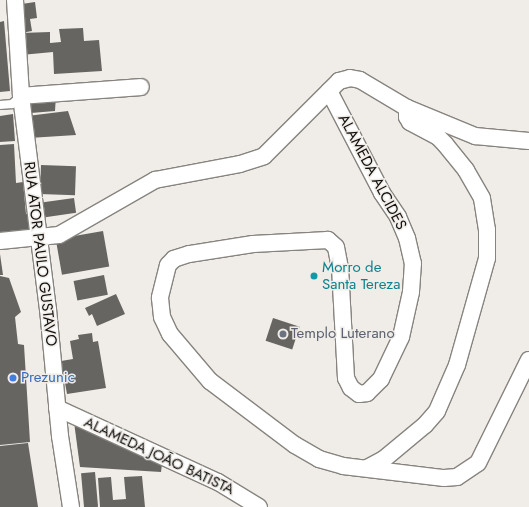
<!DOCTYPE html>
<meta charset="utf-8">
<style>
body{margin:0}
#map{position:relative;width:529px;height:507px;overflow:hidden;background:#f0ede8;font-family:Jost,sans-serif}
div>[style]{position:absolute}
.building>*{inset:0;background:#676561;transform-origin:0 0}
.roads{filter:drop-shadow(1px 0 #87847f) drop-shadow(-1px 0 #87847f) drop-shadow(0 1px #87847f) drop-shadow(0 -1px #87847f)}
.lane>*{height:8px;margin:-4px;padding:0 4px;transform-origin:4px;border-radius:4px;background:#fff}
.street>*{height:16px;margin:-8px;padding:0 8px;transform-origin:8px;border-radius:8px;background:#fff}
.dots>*{width:11px;height:11px;translate:-50% -50%;box-sizing:border-box;border:2px solid #f0ede8;border-radius:50%}
span{translate:-50% -50%;white-space:nowrap;text-align:center;line-height:1.15;-webkit-text-stroke:3px #f0ede8;paint-order:stroke}
.street-label{font-size:15px;color:#121110}
.culture-label{font-size:15px;color:#0d838f}
.left{translate:0 -50%;text-align:left}
.worship-label{font-size:15px;color:#5b616d}
.shop-label{font-size:15px;color:#366cbe}
</style>
<div id="map">
<div class="building">
<div style="clip-path:polygon(35px 2px,37px 18px,30px 19px,32px 31px,21px 33px,50px 32px,50px 43px,61px 42px,59px 29px,83px 28px,84px 41px,99px 40px,102px 71px,54px 74px,53px 52px,21px 55px,15px 5px)"></div>
<div style="clip-path:polygon(4px 21px,10px 91px,0 92px,0 22px)"></div>
<div style="clip-path:polygon(56px 96px,55px 111px,31px 113px,28px 97px)"></div>
<div style="clip-path:polygon(68px 111px,76px 135px,29px 138px,27px 116px)"></div>
<div style="clip-path:polygon(13px 114px,15px 141px,0 142px,0 116px)"></div>
<div style="clip-path:polygon(14px 144px,16px 183px,23px 182px,26px 214px,30px 214px,32px 233px,0 236px,0 145px)"></div>
<div style="left:41px;top:165px;width:35px;height:29px;rotate:2deg"></div>
<div style="left:74px;top:198px;width:15px;height:31px;rotate:82deg"></div>
<div style="left:103px;top:231px;width:36px;height:48px;rotate:80deg"></div>
<div style="clip-path:polygon(0 254px,3px 275px,0 275px)"></div>
<div style="left:104px;top:275px;width:20px;height:31px;rotate:79deg"></div>
<div style="clip-path:polygon(0 276px,9px 278px,21px 312px,15px 317px,18px 344px,24px 345px,30px 442px,0 445px)"></div>
<div style="clip-path:polygon(116px 294px,125px 314px,97px 326px,92px 314px,89px 316px,85px 308px)"></div>
<div style="left:273px;top:318px;width:28px;height:24px;rotate:18deg"></div>
<div style="clip-path:polygon(92px 333px,93px 342px,98px 341px,106px 388px,67px 394px,61px 361px,73px 359px,70px 341px,79px 339px,78px 335px)"></div>
<div style="clip-path:polygon(74px 422px,162px 464px,161px 472px,80px 467px)"></div>
<div style="clip-path:polygon(28px 443px,38px 507px,0 507px,0 446px)"></div>
<div style="left:95px;top:472px;width:35px;height:14px;rotate:85deg"></div>
<div style="clip-path:polygon(142px 476px,145px 507px,100px 507px,98px 478px,111px 477px,113px 500px,126px 499px,124px 477px)"></div>
</div>
<div class="roads">
<div class="lane">
<div style="left:0;top:105px;width:12px;rotate:-5deg"></div>
<div style="left:12px;top:104px;width:12px;rotate:-42deg"></div>
</div>
<div class="street">
<div style="left:15px;top:0;width:96px;rotate:86.4deg"></div>
<div style="left:21px;top:96px;width:215px;rotate:82.8deg"></div>
<div style="left:48px;top:309px;width:128px;rotate:84.6deg"></div>
<div style="left:60px;top:436px;width:72px;rotate:81.2deg"></div>
<div style="left:329px;top:91px;width:115px;rotate:62.5deg"></div>
<div style="left:382px;top:193px;width:29px;rotate:56deg"></div>
<div style="left:398px;top:217px;width:23px;rotate:67deg"></div>
<div style="left:407px;top:238px;width:26px;rotate:77deg"></div>
<div style="left:413px;top:263px;width:29px;rotate:94deg"></div>
<div style="left:411px;top:292px;width:46px;rotate:102.5deg"></div>
<div style="left:401px;top:337px;width:47px;rotate:115.5deg"></div>
<div style="left:381px;top:379px;width:20px;rotate:135deg"></div>
<div style="left:367px;top:393px;width:8px;rotate:173deg"></div>
<div style="left:359px;top:394px;width:10px;rotate:-143deg"></div>
<div style="left:351px;top:388px;width:11px;rotate:-117deg"></div>
<div style="left:346px;top:378px;width:110px;rotate:-93.1deg"></div>
<div style="left:340px;top:268px;width:21px;rotate:-101deg"></div>
<div style="left:336px;top:247px;width:11px;rotate:-139deg"></div>
<div style="left:328px;top:240px;width:75px;rotate:176.9deg"></div>
<div style="left:253px;top:244px;width:65px;rotate:171.1deg"></div>
<div style="left:189px;top:254px;width:16px;rotate:162deg"></div>
<div style="left:174px;top:259px;width:8px;rotate:135deg"></div>
<div style="left:168px;top:265px;width:34px;rotate:104deg"></div>
<div style="left:160px;top:298px;width:19px;rotate:84deg"></div>
<div style="left:162px;top:317px;width:19px;rotate:65deg"></div>
<div style="left:170px;top:334px;width:62px;rotate:49.6deg"></div>
<div style="left:210px;top:381px;width:106px;rotate:37deg"></div>
<div style="left:295px;top:445px;width:28px;rotate:30deg"></div>
<div style="left:319px;top:459px;width:25px;rotate:16deg"></div>
<div style="left:343px;top:466px;width:102px;rotate:6.8deg"></div>
<div style="left:444px;top:478px;width:13px;rotate:-4deg"></div>
<div style="left:457px;top:477px;width:25px;rotate:-34deg"></div>
<div style="left:478px;top:463px;width:115px;rotate:-63.7deg"></div>
<div style="left:21px;top:96px;width:120px;rotate:-4.3deg"></div>
<div style="left:0;top:241px;width:59px;rotate:-5.8deg"></div>
<div style="left:59px;top:235px;width:111px;rotate:-29.8deg"></div>
<div style="left:155px;top:180px;width:86px;rotate:-10.7deg"></div>
<div style="left:240px;top:164px;width:25px;rotate:-18deg"></div>
<div style="left:264px;top:156px;width:106px;rotate:-45deg"></div>
<div style="left:339px;top:81px;width:11px;rotate:-15deg"></div>
<div style="left:350px;top:78px;width:10px;rotate:11deg"></div>
<div style="left:360px;top:80px;width:55px;rotate:30.8deg"></div>
<div style="left:407px;top:108px;width:74px;rotate:22.4deg"></div>
<div style="left:475px;top:136px;width:54px;rotate:5.3deg"></div>
<div style="left:57px;top:408px;width:177px;rotate:24.7deg"></div>
<div style="left:218px;top:482px;width:48px;rotate:31.4deg"></div>
<div style="left:367px;top:468px;width:19px;rotate:-28deg"></div>
<div style="left:384px;top:459px;width:53px;rotate:-39.7deg"></div>
<div style="left:425px;top:425px;width:18px;rotate:-49deg"></div>
<div style="left:437px;top:411px;width:50px;rotate:-66.5deg"></div>
<div style="left:457px;top:365px;width:111px;rotate:-74.3deg"></div>
<div style="left:487px;top:258px;width:28px;rotate:-90deg"></div>
<div style="left:487px;top:230px;width:32px;rotate:-99deg"></div>
<div style="left:482px;top:198px;width:32px;rotate:-120deg"></div>
<div style="left:466px;top:170px;width:33px;rotate:-129deg"></div>
<div style="left:445px;top:144px;width:10px;rotate:-135deg"></div>
<div style="left:438px;top:137px;width:32px;rotate:-152deg"></div>
<div style="left:410px;top:122px;width:6px;rotate:-121deg"></div>
<div style="left:407px;top:117px;width:9px;rotate:-90deg"></div>
</div>
</div>
<div class="dots">
<div style="left:314px;top:276px;background:#0f9aa8"></div>
<div style="left:283px;top:334px;background:#6b7280"></div>
<div style="left:13px;top:378px;background:#3f7fe0"></div>
</div>
<div class="street-label">
<span style="left:372px;top:172px;rotate:62deg">ALAMEDA ALCIDES</span>
<span style="left:40px;top:254px;rotate:83deg">RUA ATOR PAULO GUSTAVO</span>
<span style="left:159px;top:456px;rotate:25deg">ALAMEDA JOÃO BATISTA</span>
</div>
<div class="culture-label">
<span class="left" style="left:322px;top:276px">Morro de<br>Santa Tereza</span>
</div>
<div class="worship-label">
<span class="left" style="left:291px;top:334px">Templo Luterano</span>
</div>
<div class="shop-label">
<span class="left" style="left:21px;top:378px">Prezunic</span>
</div>
</div>
